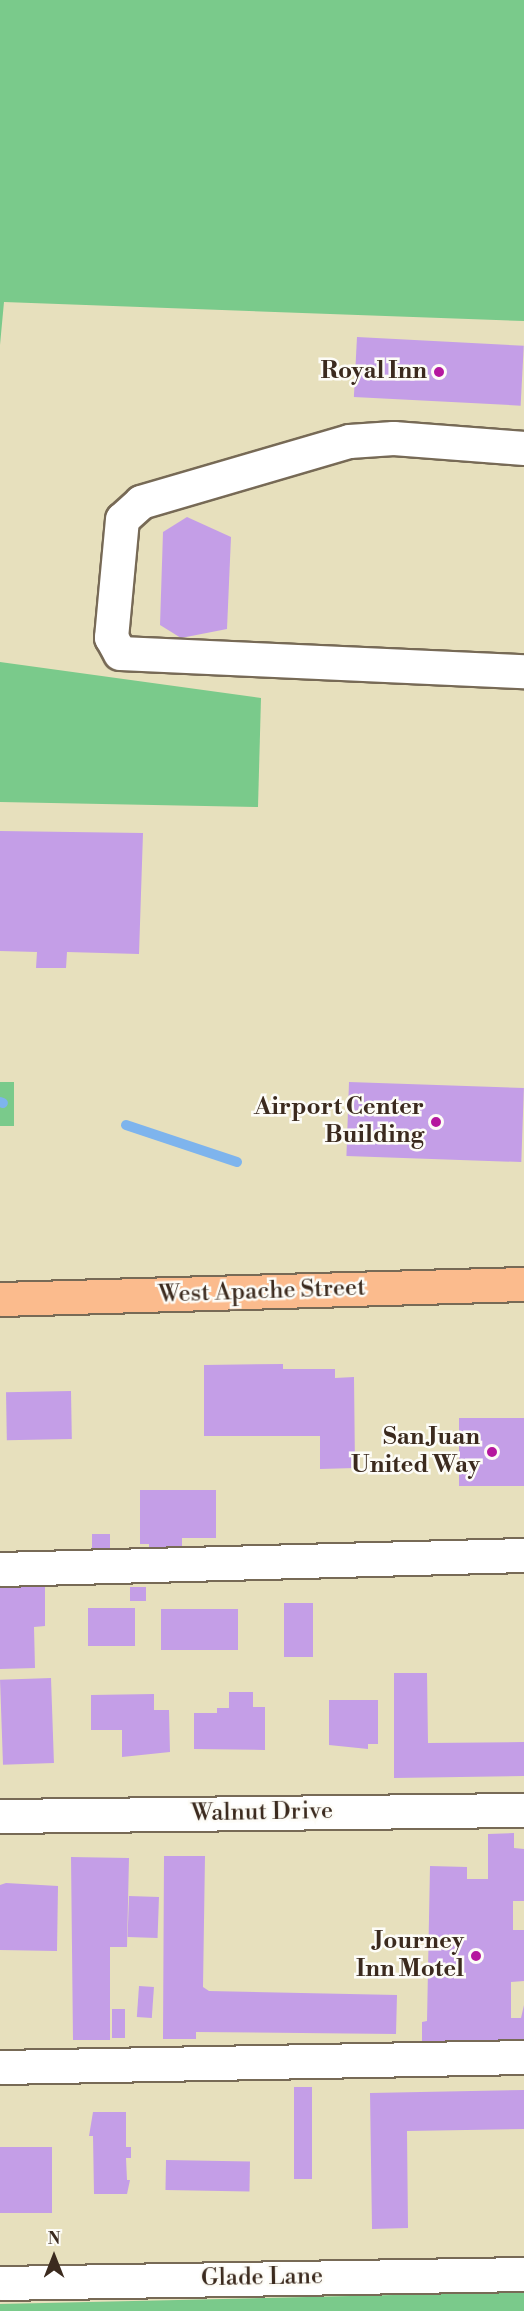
<!DOCTYPE html>
<style>
body{margin:0}
#map{position:relative;width:524px;height:2311px;overflow:hidden;background:#e7e0bd;font-family:"Libre Bodoni",serif}
div>[style]{position:absolute}
.green>*{inset:0;background:#7aca8b;transform-origin:0 0}
.stream>*{height:10px;margin:-5px;padding:0 5px;transform-origin:5px;border-radius:5px;background:#7eb4ed}
.building>*{inset:0;background:#c49ee7;transform-origin:0 0}
.roads{filter:drop-shadow(2px 0 #776a56) drop-shadow(-2px 0 #776a56) drop-shadow(0 2px #776a56) drop-shadow(0 -2px #776a56)}
.minor>*{height:33px;margin:-16.5px;padding:0 16.5px;transform-origin:16.5px;border-radius:16.5px;background:#fff}
.major>*{height:33px;margin:-16.5px;padding:0 16.5px;transform-origin:16.5px;border-radius:16.5px;background:#fbbb8d}
.dots>*{width:16px;height:16px;translate:-50% -50%;box-sizing:border-box;border:3px solid #fdfcf7;border-radius:50%}
span{translate:-50% -50%;white-space:nowrap;text-align:center;line-height:1.15;-webkit-text-stroke:5px #fdfcf7;paint-order:stroke}
.poi-label{font-size:24px;color:#3b2a1e;font-weight:700}
.right{translate:-100% -50%;text-align:right}
.street-label{font-size:24px;color:#3b2a1e}
.north{position:absolute;left:24px;top:2227px;width:60px;height:60px;-webkit-text-stroke:4px #fdfcf7;paint-order:stroke;rotate:0deg;font-size:16px;font-weight:700;line-height:24px;text-align:center;color:#3b2a1e}
.north::after{content:'';display:block;margin:auto;width:21px;height:27px;background:#3b2a1e;clip-path:polygon(50% 0,100% 100%,50% 72%,0 100%)}
</style>
<div id="map">
<div class="green">
<div style="clip-path:polygon(0 0,524px 0,524px 321px,4px 302px,0 345px)"></div>
<div style="clip-path:polygon(0 662px,261px 698px,258px 807px,0 802px)"></div>
<div style="left:0;top:1082px;width:14px;height:44px"></div>
<div style="clip-path:polygon(524px 2292px,524px 2311px,0 2311px,0 2304px)"></div>
</div>
<div class="stream">
<div style="left:0;top:1102px;width:3px;rotate:18deg"></div>
<div style="left:126px;top:1125px;width:117px;rotate:18.4deg"></div>
</div>
<div class="building">
<div style="left:357px;top:337px;width:167px;height:60px;rotate:3deg"></div>
<div style="clip-path:polygon(187px 517px,231px 537px,227px 629px,181px 638px,160px 625px,163px 532px)"></div>
<div style="clip-path:polygon(0 831px,143px 833px,139px 954px,67px 952px,66px 968px,36px 968px,37px 952px,0 951px)"></div>
<div style="left:349px;top:1082px;width:175px;height:74px;rotate:2deg"></div>
<div style="clip-path:polygon(283px 1364px,283px 1369px,335px 1369px,335px 1378px,354px 1377px,355px 1468px,320px 1469px,320px 1436px,204px 1436px,204px 1365px)"></div>
<div style="left:71px;top:1391px;width:48px;height:65px;rotate:89deg"></div>
<div style="left:459px;top:1418px;width:65px;height:68px"></div>
<div style="clip-path:polygon(140px 1490px,216px 1490px,216px 1538px,182px 1538px,182px 1551px,149px 1551px,149px 1544px,140px 1544px)"></div>
<div style="left:92px;top:1534px;width:18px;height:14px"></div>
<div style="clip-path:polygon(45px 1585px,45px 1626px,34px 1627px,35px 1668px,0 1669px,0 1586px)"></div>
<div style="left:130px;top:1587px;width:16px;height:14px"></div>
<div style="left:284px;top:1603px;width:29px;height:54px"></div>
<div style="left:88px;top:1608px;width:47px;height:38px"></div>
<div style="left:238px;top:1609px;width:41px;height:77px;rotate:90deg"></div>
<div style="clip-path:polygon(394px 1673px,427px 1673px,428px 1743px,524px 1742px,524px 1776px,394px 1778px)"></div>
<div style="left:51px;top:1678px;width:85px;height:51px;rotate:88deg"></div>
<div style="clip-path:polygon(229px 1692px,253px 1692px,253px 1707px,265px 1707px,265px 1750px,194px 1749px,194px 1713px,217px 1713px,217px 1708px,229px 1708px)"></div>
<div style="clip-path:polygon(154px 1694px,154px 1710px,169px 1710px,170px 1752px,122px 1757px,122px 1730px,91px 1730px,91px 1695px)"></div>
<div style="clip-path:polygon(329px 1700px,378px 1700px,378px 1744px,368px 1744px,368px 1749px,329px 1745px)"></div>
<div style="clip-path:polygon(514px 1833px,514px 1848px,524px 1849px,524px 1901px,513px 1901px,513px 1930px,524px 1930px,524px 1981px,511px 1982px,511px 2018px,521px 2018px,524px 2005px,524px 2043px,422px 2045px,422px 2022px,427px 2021px,430px 1866px,467px 1867px,467px 1879px,488px 1879px,488px 1834px)"></div>
<div style="clip-path:polygon(164px 1856px,205px 1856px,203px 1987px,209px 1991px,397px 1995px,396px 2034px,196px 2032px,196px 2039px,163px 2039px)"></div>
<div style="clip-path:polygon(71px 1857px,129px 1858px,127px 1947px,110px 1947px,110px 2040px,73px 2040px)"></div>
<div style="clip-path:polygon(6px 1883px,58px 1886px,57px 1951px,0 1950px,0 1885px)"></div>
<div style="left:129px;top:1896px;width:30px;height:41px;rotate:2deg"></div>
<div style="left:139px;top:1986px;width:15px;height:31px;rotate:4deg"></div>
<div style="left:112px;top:2009px;width:13px;height:29px"></div>
<div style="left:294px;top:2087px;width:18px;height:92px"></div>
<div style="clip-path:polygon(524px 2090px,524px 2129px,407px 2131px,408px 2228px,372px 2229px,370px 2093px)"></div>
<div style="clip-path:polygon(93px 2112px,126px 2112px,126px 2147px,131px 2147px,131px 2158px,126px 2158px,127px 2180px,130px 2180px,127px 2194px,94px 2194px,93px 2136px,89px 2136px)"></div>
<div style="left:0;top:2147px;width:52px;height:66px"></div>
<div style="left:166px;top:2160px;width:84px;height:30px;rotate:1deg"></div>
</div>
<div class="roads">
<div class="minor">
<div style="left:524px;top:448px;width:131px;rotate:-175.6deg"></div>
<div style="left:393px;top:438px;width:44px;rotate:176.1deg"></div>
<div style="left:349px;top:441px;width:217px;rotate:163.7deg"></div>
<div style="left:141px;top:502px;width:25px;rotate:138deg"></div>
<div style="left:122px;top:519px;width:119px;rotate:95.3deg"></div>
<div style="left:111px;top:637px;width:18px;rotate:61deg"></div>
<div style="left:120px;top:653px;width:404px;rotate:2.6deg"></div>
<div style="left:0;top:1569px;width:524px;rotate:-1.53deg"></div>
<div style="left:0;top:1816px;width:524px;rotate:-0.66deg"></div>
<div style="left:0;top:2067px;width:524px;rotate:-1.09deg"></div>
<div style="left:0;top:2283px;width:524px;rotate:-0.98deg"></div>
</div>
<div class="major">
<div style="left:0;top:1299px;width:524px;rotate:-1.64deg"></div>
</div>
</div>
<div class="dots">
<div style="left:439px;top:372px;background:#b5179e"></div>
<div style="left:436px;top:1122px;background:#b5179e"></div>
<div style="left:492px;top:1452px;background:#b5179e"></div>
<div style="left:476px;top:1956px;background:#b5179e"></div>
</div>
<div class="poi-label">
<span class="right" style="left:427px;top:372px">Royal Inn</span>
<span class="right" style="left:424px;top:1122px">Airport Center<br>Building</span>
<span class="right" style="left:480px;top:1452px">San Juan<br>United Way</span>
<span class="right" style="left:464px;top:1956px">Journey<br>Inn Motel</span>
</div>
<div class="street-label">
<span style="left:262px;top:1292px;rotate:-2deg">West Apache Street</span>
<span style="left:262px;top:1813px;rotate:-1deg">Walnut Drive</span>
<span style="left:262px;top:2278px;rotate:-1deg">Glade Lane</span>
</div>
<div class="north">N</div>
</div>
